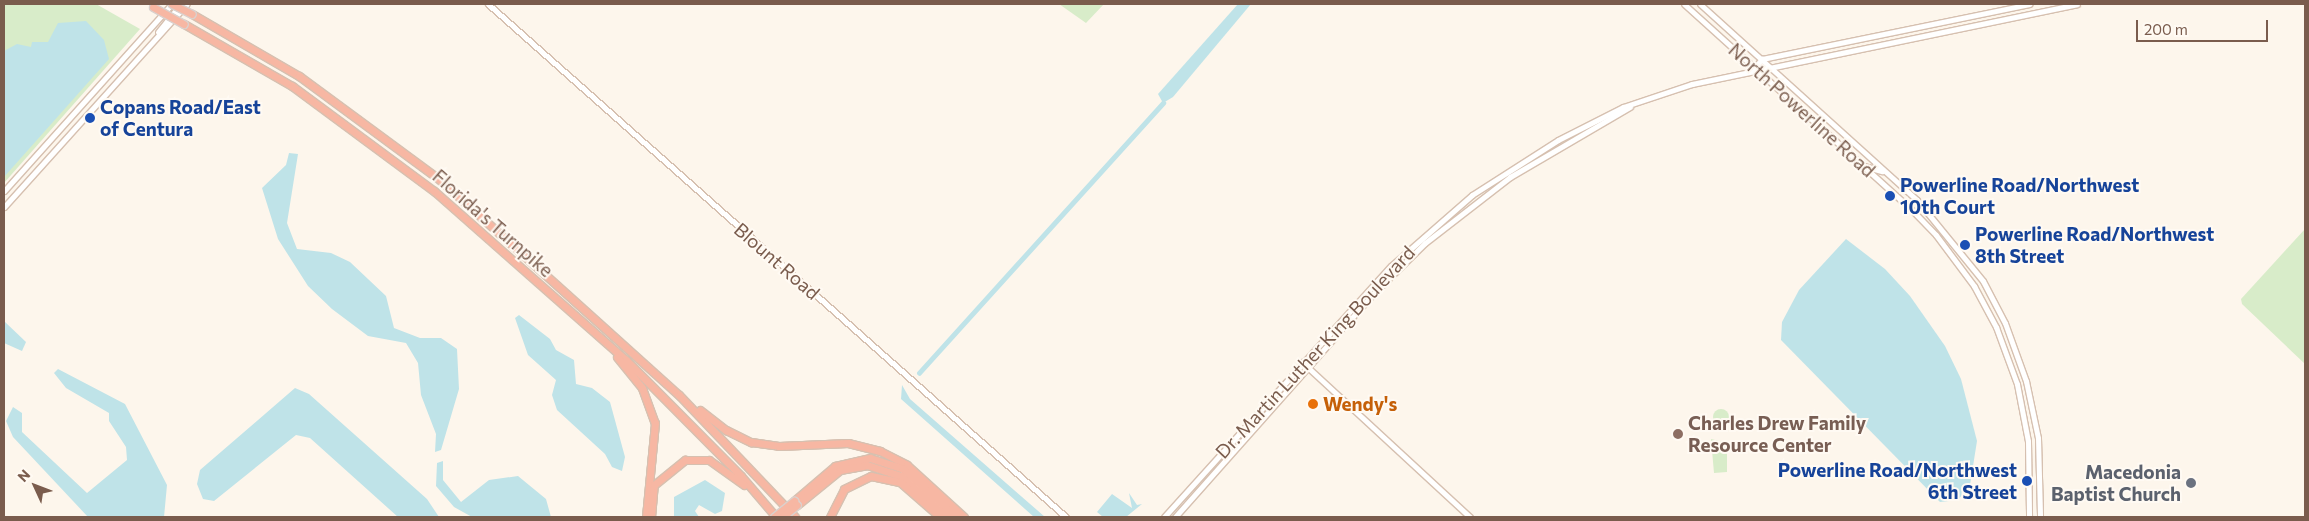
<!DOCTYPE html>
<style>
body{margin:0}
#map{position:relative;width:2309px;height:521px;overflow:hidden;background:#fdf6ec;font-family:Commissioner,sans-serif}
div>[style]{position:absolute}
.green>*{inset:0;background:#d8ecc9}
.round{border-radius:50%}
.water>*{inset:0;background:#bfe3e8}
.canal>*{height:4.5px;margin:-2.25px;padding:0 2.25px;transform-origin:2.25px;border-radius:2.25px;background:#bfe3e8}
.roads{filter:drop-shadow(1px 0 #d6c0b0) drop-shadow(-1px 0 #d6c0b0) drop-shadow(0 1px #d6c0b0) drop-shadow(0 -1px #d6c0b0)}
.secondary>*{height:5px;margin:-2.5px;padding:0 2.5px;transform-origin:2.5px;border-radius:2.5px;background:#fff}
.highway>*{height:7px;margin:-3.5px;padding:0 3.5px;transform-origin:3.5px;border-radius:3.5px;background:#f7b7a3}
.bridges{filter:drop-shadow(1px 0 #dad1cd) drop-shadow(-1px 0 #dad1cd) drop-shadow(0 1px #dad1cd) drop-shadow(0 -1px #dad1cd)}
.highway-bridge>*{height:7px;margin:-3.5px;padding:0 3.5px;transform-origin:3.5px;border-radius:3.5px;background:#f7b7a3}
.dots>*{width:14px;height:14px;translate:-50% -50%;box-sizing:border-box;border:2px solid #fffaf3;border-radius:50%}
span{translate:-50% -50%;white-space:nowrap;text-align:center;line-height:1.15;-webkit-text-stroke:4px #fffaf3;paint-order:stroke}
.transit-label{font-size:19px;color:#164399;font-weight:700}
.left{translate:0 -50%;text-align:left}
.right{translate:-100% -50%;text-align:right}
.street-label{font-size:19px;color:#7a5c4d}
.food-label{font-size:19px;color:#c56008;font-weight:700}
.education-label{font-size:19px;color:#785e54;font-weight:700}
.worship-label{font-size:19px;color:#5b616d;font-weight:700}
.frame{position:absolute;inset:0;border:5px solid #7a5c4d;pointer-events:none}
.north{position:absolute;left:10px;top:461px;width:50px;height:50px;-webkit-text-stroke:4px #fffaf3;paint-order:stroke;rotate:313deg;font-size:14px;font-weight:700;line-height:20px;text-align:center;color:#7a5c4d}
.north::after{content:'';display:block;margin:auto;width:18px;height:22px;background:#7a5c4d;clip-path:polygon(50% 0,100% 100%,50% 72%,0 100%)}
.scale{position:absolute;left:2136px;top:20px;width:132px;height:22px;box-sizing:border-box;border:2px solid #7a5c4d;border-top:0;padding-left:6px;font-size:15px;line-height:18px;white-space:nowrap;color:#7a5c4d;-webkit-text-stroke:4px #fffaf3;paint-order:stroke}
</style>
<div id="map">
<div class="green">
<div style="clip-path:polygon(4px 4px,96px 4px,140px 29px,4px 183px)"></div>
<div style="clip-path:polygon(1059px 4px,1104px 4px,1086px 23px)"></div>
<div style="clip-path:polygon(2305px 229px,2305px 364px,2242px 304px,2241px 299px)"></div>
<div class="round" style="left:1713px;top:409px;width:16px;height:16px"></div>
<div style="clip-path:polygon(1711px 439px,1727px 443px,1727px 472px,1714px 473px)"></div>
</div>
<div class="water">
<div style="clip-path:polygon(1238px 4px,1251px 4px,1173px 97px,1163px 103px,1158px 94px)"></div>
<div style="clip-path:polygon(86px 21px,104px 40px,109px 59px,4px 177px,4px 51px,17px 44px,31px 47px,32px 42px,48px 42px,58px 23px)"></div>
<div style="clip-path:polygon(289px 153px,298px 154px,287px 223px,297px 249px,331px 253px,350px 262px,386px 296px,394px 328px,420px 338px,441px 338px,457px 349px,459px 389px,441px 450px,435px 452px,436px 434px,421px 395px,418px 363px,406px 343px,368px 336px,332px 309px,308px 286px,278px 239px,262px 188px,286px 165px)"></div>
<div style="clip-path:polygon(1846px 239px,1885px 269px,1910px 296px,1945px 346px,1961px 379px,1977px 441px,1970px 485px,1958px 500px,1940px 502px,1781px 340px,1782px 322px,1799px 290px)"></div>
<div style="clip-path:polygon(519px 315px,550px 339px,556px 350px,574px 360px,576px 384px,592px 388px,610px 402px,625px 457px,622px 471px,612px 467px,605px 454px,557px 410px,552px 395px,556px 380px,528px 355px,515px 318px)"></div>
<div style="clip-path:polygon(4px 321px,26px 342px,22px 351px,4px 343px)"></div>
<div style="clip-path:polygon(58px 369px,125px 404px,167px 485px,164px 517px,88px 517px,13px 437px,6px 421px,13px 407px,22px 413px,22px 432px,87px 493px,127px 460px,126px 447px,109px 421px,109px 413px,66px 388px,54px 373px)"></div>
<div style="clip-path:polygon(902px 385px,910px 399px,1045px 517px,1034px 517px,901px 399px)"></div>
<div style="clip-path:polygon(295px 388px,309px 394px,427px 499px,439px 517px,398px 517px,310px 438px,296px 435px,214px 501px,203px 499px,197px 484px,200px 470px)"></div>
<div style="clip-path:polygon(443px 461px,443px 480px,461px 502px,489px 480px,518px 476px,546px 499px,551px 517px,472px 517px,454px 507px,436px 486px,437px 463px)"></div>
<div style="clip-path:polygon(705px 480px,725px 493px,722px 511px,715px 514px,699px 505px,695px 511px,699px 517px,674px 517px,674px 497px)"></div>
<div style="clip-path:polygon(1129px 493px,1137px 505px,1142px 504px,1126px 517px,1103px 517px,1097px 512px,1112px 494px,1132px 508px)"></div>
</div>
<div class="canal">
<div style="left:919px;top:373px;width:364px;rotate:-47.9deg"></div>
</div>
<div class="roads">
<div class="secondary">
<div style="left:488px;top:4px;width:773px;rotate:41.59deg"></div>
<div style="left:1684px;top:4px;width:304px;rotate:42.1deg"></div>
<div style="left:1910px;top:208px;width:37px;rotate:46deg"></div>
<div style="left:1936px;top:235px;width:64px;rotate:53.3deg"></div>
<div style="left:1974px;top:286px;width:47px;rotate:61.8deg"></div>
<div style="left:1996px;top:327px;width:61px;rotate:69.8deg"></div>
<div style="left:2017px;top:384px;width:58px;rotate:79.1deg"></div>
<div style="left:2028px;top:441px;width:76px;rotate:89.2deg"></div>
<div style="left:1700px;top:4px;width:292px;rotate:42.1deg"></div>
<div style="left:1917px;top:200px;width:104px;rotate:50.8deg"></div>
<div style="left:1983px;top:281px;width:47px;rotate:62.4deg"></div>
<div style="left:2005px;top:323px;width:62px;rotate:70.1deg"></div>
<div style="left:2026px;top:381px;width:58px;rotate:78.1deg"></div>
<div style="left:2038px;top:438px;width:79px;rotate:88.5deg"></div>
<div style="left:158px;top:32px;width:36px;rotate:-51deg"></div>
<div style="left:1755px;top:67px;width:11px;rotate:-49deg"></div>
<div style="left:1762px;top:59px;width:273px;rotate:-11.6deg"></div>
<div style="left:1864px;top:166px;width:19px;rotate:16deg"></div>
<div style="left:4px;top:191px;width:251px;rotate:-48.1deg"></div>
<div style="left:4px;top:207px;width:273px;rotate:-48deg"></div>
<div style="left:1302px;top:362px;width:229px;rotate:42.7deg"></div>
<div style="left:1164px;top:517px;width:338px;rotate:-47.9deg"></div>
<div style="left:1391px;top:266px;width:108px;rotate:-41.2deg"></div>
<div style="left:1472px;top:195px;width:102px;rotate:-32.6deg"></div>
<div style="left:1558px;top:140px;width:73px;rotate:-26.9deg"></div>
<div style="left:1623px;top:107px;width:73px;rotate:-18.4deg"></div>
<div style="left:1692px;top:84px;width:393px;rotate:-11.7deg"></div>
<div style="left:1175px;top:517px;width:300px;rotate:-48.4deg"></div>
<div style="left:1374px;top:293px;width:71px;rotate:-44.4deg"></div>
<div style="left:1425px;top:243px;width:108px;rotate:-37.8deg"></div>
<div style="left:1510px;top:177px;width:139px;rotate:-30.3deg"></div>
</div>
<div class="highway">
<div style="left:192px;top:14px;width:124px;rotate:30.1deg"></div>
<div style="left:299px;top:76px;width:175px;rotate:36.4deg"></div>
<div style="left:440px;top:180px;width:321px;rotate:42deg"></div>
<div style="left:679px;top:395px;width:168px;rotate:46.4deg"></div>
<div style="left:184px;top:24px;width:125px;rotate:29.9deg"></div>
<div style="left:292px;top:86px;width:177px;rotate:36.5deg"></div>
<div style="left:434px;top:191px;width:256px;rotate:41.4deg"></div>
<div style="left:626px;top:360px;width:163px;rotate:45.2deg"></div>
<div style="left:741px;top:476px;width:54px;rotate:49.5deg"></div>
<div style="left:617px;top:357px;width:40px;rotate:51deg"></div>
<div style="left:642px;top:388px;width:37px;rotate:70deg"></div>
<div style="left:655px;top:423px;width:94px;rotate:95.5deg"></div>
<div style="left:700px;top:410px;width:33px;rotate:38deg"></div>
<div style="left:726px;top:430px;width:28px;rotate:26deg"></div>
<div style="left:751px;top:442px;width:28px;rotate:8deg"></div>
<div style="left:779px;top:446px;width:69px;rotate:-2.5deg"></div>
<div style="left:848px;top:443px;width:33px;rotate:14deg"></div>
<div style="left:880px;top:451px;width:30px;rotate:27deg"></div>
<div style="left:907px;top:465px;width:77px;rotate:42.4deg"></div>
<div style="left:794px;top:501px;width:54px;rotate:-40.5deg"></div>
<div style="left:835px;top:466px;width:36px;rotate:-13deg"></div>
<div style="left:870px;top:458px;width:35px;rotate:18deg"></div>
<div style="left:903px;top:469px;width:72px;rotate:42.2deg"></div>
<div style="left:797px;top:505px;width:55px;rotate:-39.1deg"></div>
<div style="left:840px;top:470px;width:27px;rotate:-10deg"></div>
<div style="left:867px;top:465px;width:36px;rotate:18deg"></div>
<div style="left:901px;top:476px;width:62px;rotate:41.7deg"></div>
<div style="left:651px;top:517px;width:32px;rotate:-85deg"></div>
<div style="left:654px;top:485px;width:40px;rotate:-39deg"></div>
<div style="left:685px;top:460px;width:24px"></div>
<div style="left:709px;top:460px;width:43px;rotate:35.5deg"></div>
<div style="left:830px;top:517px;width:31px;rotate:-63deg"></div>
<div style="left:844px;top:489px;width:30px;rotate:-26deg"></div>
<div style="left:871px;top:476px;width:30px;rotate:12deg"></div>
<div style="left:900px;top:482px;width:53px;rotate:41.2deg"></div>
</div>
</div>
<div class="bridges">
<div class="highway-bridge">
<div style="left:172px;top:4px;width:22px;rotate:27deg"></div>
<div style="left:153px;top:7px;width:35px;rotate:29deg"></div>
<div style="left:774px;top:517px;width:26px;rotate:-39deg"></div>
<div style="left:782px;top:517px;width:19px;rotate:-39deg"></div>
</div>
</div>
<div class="dots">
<div style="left:90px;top:118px;background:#1a4fb4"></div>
<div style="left:1890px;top:196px;background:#1a4fb4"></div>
<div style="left:1965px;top:245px;background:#1a4fb4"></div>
<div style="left:1313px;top:404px;background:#e8710a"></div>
<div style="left:1678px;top:434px;background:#8d6e63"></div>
<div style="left:2027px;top:481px;background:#1a4fb4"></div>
<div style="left:2191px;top:483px;background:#6b7280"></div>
</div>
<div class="transit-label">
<span class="left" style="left:100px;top:118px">Copans Road/East<br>of Centura</span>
<span class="left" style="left:1900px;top:196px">Powerline Road/Northwest<br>10th Court</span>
<span class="left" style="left:1975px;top:245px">Powerline Road/Northwest<br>8th Street</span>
<span class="right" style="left:2017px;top:481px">Powerline Road/Northwest<br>6th Street</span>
</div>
<div class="street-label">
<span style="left:1802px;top:110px;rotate:42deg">North Powerline Road</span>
<span style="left:493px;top:223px;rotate:41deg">Florida's Turnpike</span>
<span style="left:777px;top:261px;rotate:41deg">Blount Road</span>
<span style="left:1315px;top:352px;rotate:-47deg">Dr. Martin Luther King Boulevard</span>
</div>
<div class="food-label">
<span class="left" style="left:1323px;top:404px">Wendy's</span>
</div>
<div class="education-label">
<span class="left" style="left:1688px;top:434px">Charles Drew Family<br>Resource Center</span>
</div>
<div class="worship-label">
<span class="right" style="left:2181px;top:483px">Macedonia<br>Baptist Church</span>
</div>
<div class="frame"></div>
<div class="north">N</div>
<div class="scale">200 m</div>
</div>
